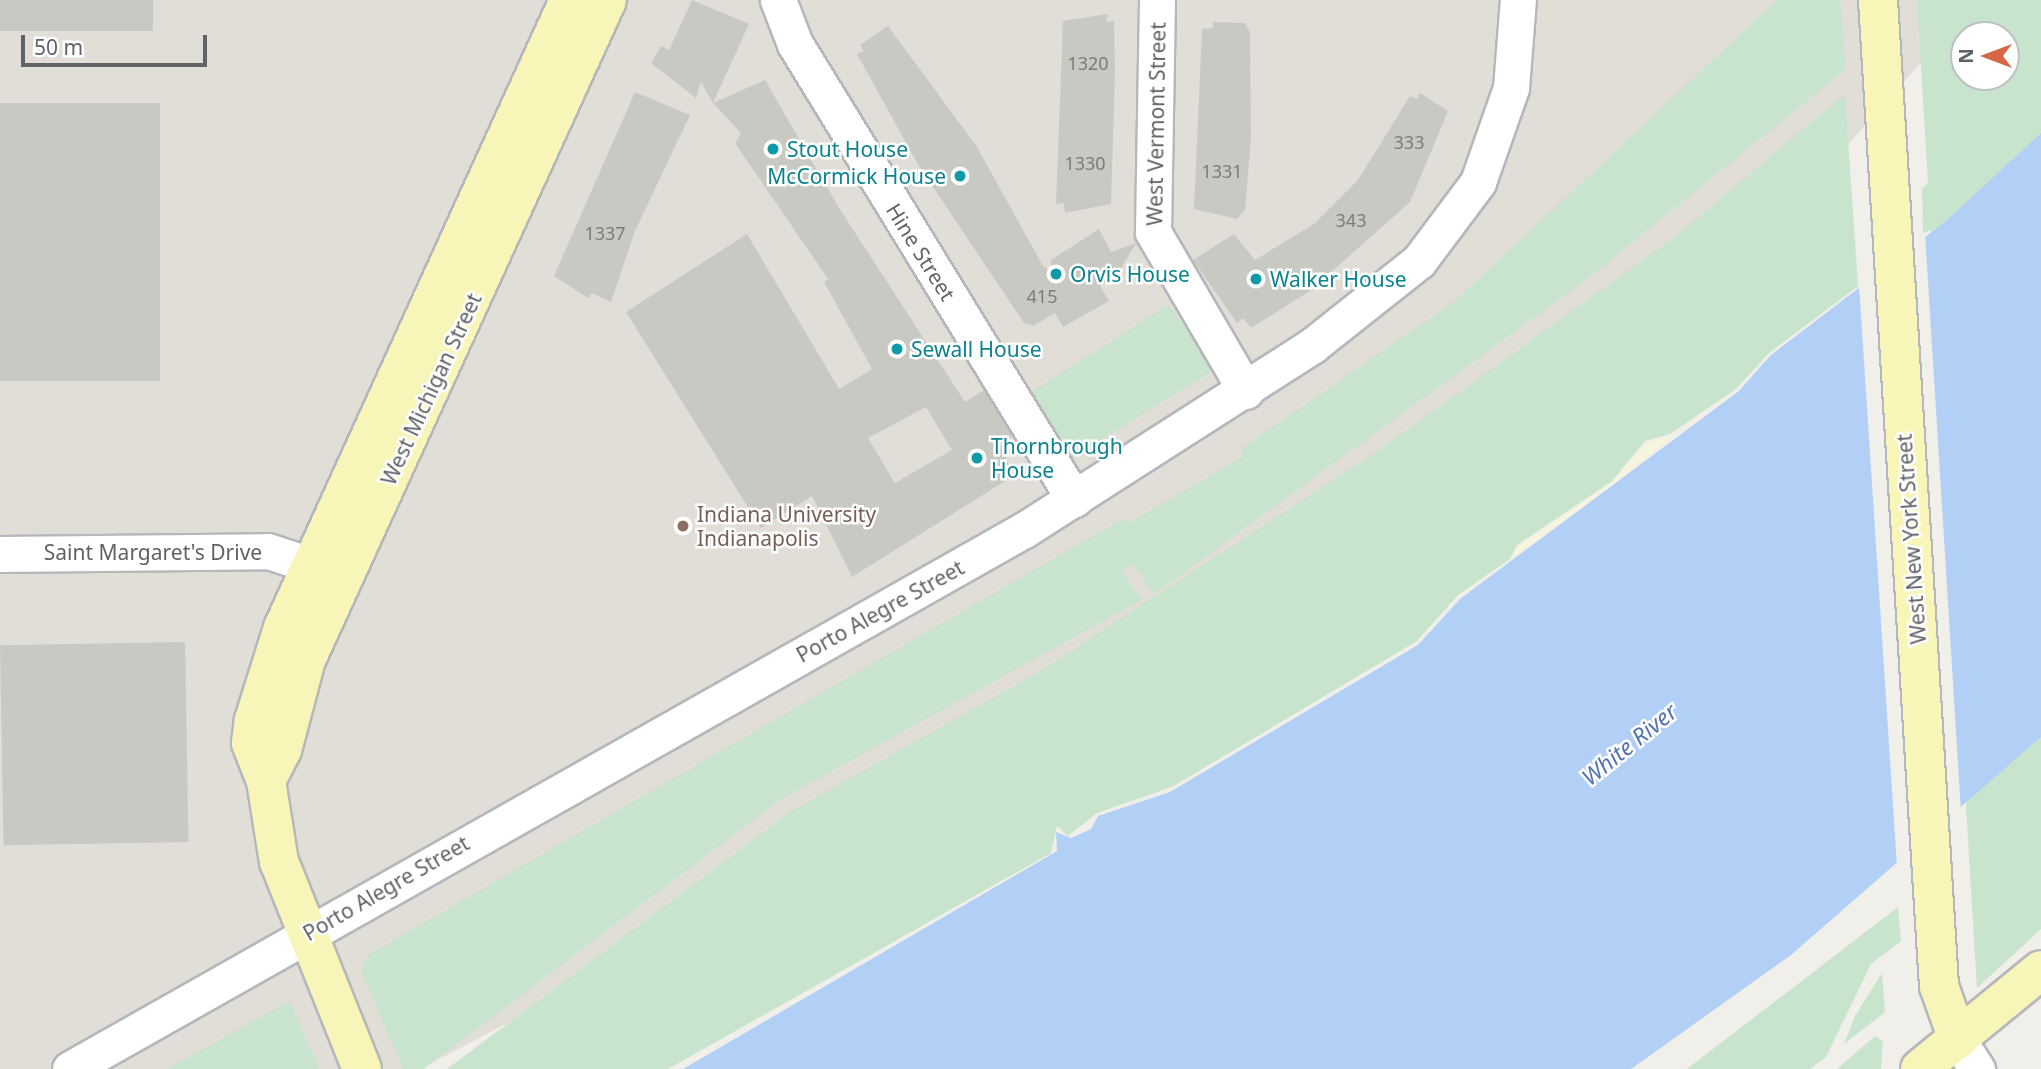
<!DOCTYPE html>
<style>
body{margin:0}
#map{position:relative;width:2041px;height:1069px;overflow:hidden;background:#f0efe9;font-family:"Noto Sans",sans-serif}
div>[style]{position:absolute}
.education>*{inset:0;background:#e0ded7}
.green>*{inset:0;background:#c8e4cc}
.sand>*{inset:0;background:#f7f5dc}
.water>*{inset:0;background:#b2cff6}
.pier>*{inset:0;background:#f0efe9}
.building>*{inset:0;background:#c8c9c3;transform-origin:0 0}
.roads{filter:drop-shadow(2px 0 #b5b7bb) drop-shadow(-2px 0 #b5b7bb) drop-shadow(0 2px #b5b7bb) drop-shadow(0 -2px #b5b7bb)}
.minor>*{height:35px;margin:-17.5px;padding:0 17.5px;transform-origin:17.5px;border-radius:17.5px;background:#fff}
.major>*{height:38px;margin:-19px;padding:0 19px;transform-origin:19px;border-radius:19px;background:#f7f5b7}
.dots>*{width:19px;height:19px;translate:-50% -50%;box-sizing:border-box;border:4px solid #fff;border-radius:50%}
span{translate:-50% -50%;white-space:nowrap;text-align:center;line-height:1.15;-webkit-text-stroke:5px #fff;paint-order:stroke}
.number-label{font-size:18px;color:#7a7c7e}
.number-label span{-webkit-text-stroke-width:0}
.street-label{font-size:21px;color:#606267}
.culture-label{font-size:21px;color:#0d838f}
.left{translate:0 -50%;text-align:left}
.right{translate:-100% -50%;text-align:right}
.education-label{font-size:21px;color:#785e54}
.water-label{font-size:23px;color:#5374b0;font-style:italic}
.north{position:absolute;left:1950px;top:21px;width:70px;height:70px;box-sizing:border-box;background:#fff;border:2px solid #bfc0c2;border-radius:50%;rotate:270deg;font-size:19px;font-weight:700;line-height:28px;text-align:center;color:#606267}
.north::after{content:'';display:block;margin:auto;width:24px;height:32px;background:#d76647;clip-path:polygon(50% 0,100% 100%,50% 72%,0 100%)}
.scale{position:absolute;left:21px;top:35px;width:186px;height:32px;box-sizing:border-box;border:4px solid #606267;border-top:0;padding-left:9px;font-size:21px;line-height:24px;white-space:nowrap;color:#606267;-webkit-text-stroke:5px #fff;paint-order:stroke}
</style>
<div id="map">
<div class="education">
<div style="clip-path:polygon(0 0,1977px 0,1713px 296px,1019px 755px,420px 1069px,0 1069px)"></div>
</div>
<div class="green">
<div style="clip-path:polygon(1777px 0,1840px 0,1846px 69px,1587px 279px,1154px 594px,1132px 564px,1122px 572px,1141px 600px,783px 798px,423px 1069px,403px 1069px,361px 970px,368px 955px,1124px 518px,1129px 523px,1244px 456px,1241px 449px,1456px 300px)"></div>
<div style="clip-path:polygon(evenodd,1917px 0,2041px 0,2041px 929px,1977px 988px,1931px 230px,1923px 233px,1922px 189px,1928px 183px,1917px 0,1964px 35px,2006px 35px,2006px 77px,1964px 77px,1964px 35px)"></div>
<div style="clip-path:polygon(1845px 94px,1858px 286px,1769px 353px,1736px 389px,1670px 434px,1645px 441px,1612px 481px,1517px 545px,1510px 559px,1458px 595px,1417px 641px,1172px 787px,1097px 813px,1068px 836px,1057px 826px,1051px 853px,668px 1069px,447px 1069px,790px 812px,1037px 673px,1375px 453px,1676px 236px)"></div>
<div style="clip-path:polygon(1168px 305px,1217px 368px,1065px 462px,1030px 399px,1033px 391px)"></div>
<div style="clip-path:polygon(1898px 907px,1901px 941px,1871px 964px,1826px 1057px,1810px 1069px,1687px 1069px)"></div>
<div style="clip-path:polygon(1882px 973px,1885px 1012px,1844px 1044px,1855px 1016px)"></div>
<div style="clip-path:polygon(289px 1001px,320px 1069px,168px 1069px)"></div>
<div style="clip-path:polygon(1875px 1036px,1883px 1041px,1881px 1069px,1837px 1069px)"></div>
</div>
<div class="sand">
<div style="clip-path:polygon(1671px 437px,1615px 483px,1512px 558px,1517px 547px,1612px 483px,1647px 443px)"></div>
</div>
<div class="water">
<div style="clip-path:polygon(2041px 133px,2041px 737px,1791px 955px,1631px 1069px,683px 1069px,1057px 851px,1056px 832px,1071px 838px,1091px 829px,1098px 816px,1170px 792px,1418px 645px,1460px 599px,1739px 391px,1770px 356px,1946px 221px)"></div>
</div>
<div class="pier">
<div style="clip-path:polygon(1925px 233px,1961px 812px,1897px 867px,1859px 285px)"></div>
</div>
<div class="building">
<div style="left:0;top:0;width:153px;height:31px"></div>
<div style="clip-path:polygon(692px 0,749px 24px,713px 103px,701px 82px,696px 98px,651px 63px,661px 46px,669px 50px)"></div>
<div style="clip-path:polygon(1108px 14px,1106px 22px,1114px 21px,1115px 71px,1111px 204px,1065px 213px,1064px 203px,1056px 204px,1063px 21px)"></div>
<div style="clip-path:polygon(1213px 22px,1245px 23px,1250px 32px,1251px 139px,1245px 210px,1237px 219px,1194px 209px,1202px 29px,1213px 28px)"></div>
<div style="clip-path:polygon(888px 26px,977px 147px,1043px 266px,1051px 271px,1051px 260px,1099px 229px,1111px 252px,1136px 243px,1115px 279px,1100px 286px,1109px 301px,1063px 327px,1055px 313px,1033px 326px,1024px 323px,919px 166px,857px 54px,864px 51px,860px 45px)"></div>
<div style="clip-path:polygon(evenodd,765px 80px,839px 208px,965px 402px,984px 390px,1012px 436px,1000px 443px,1013px 476px,852px 577px,812px 496px,761px 528px,626px 312px,747px 234px,839px 389px,872px 369px,824px 282px,828px 279px,735px 143px,741px 133px,713px 103px,765px 80px,926px 407px,952px 450px,895px 483px,868px 438px,926px 407px)"></div>
<div style="clip-path:polygon(635px 92px,690px 115px,635px 231px,611px 302px,592px 293px,588px 298px,554px 276px)"></div>
<div style="clip-path:polygon(1420px 93px,1448px 111px,1410px 202px,1310px 291px,1251px 328px,1243px 318px,1237px 323px,1193px 260px,1234px 234px,1255px 260px,1314px 224px,1358px 180px,1410px 96px,1417px 99px)"></div>
<div style="left:160px;top:103px;width:278px;height:160px;rotate:90deg"></div>
<div style="left:185px;top:642px;width:200px;height:185px;rotate:89deg"></div>
</div>
<div class="roads">
<div class="minor">
<div style="left:778px;top:0;width:47px;rotate:68.9deg"></div>
<div style="left:795px;top:44px;width:534px;rotate:58.48deg"></div>
<div style="left:1157px;top:0;width:232px;rotate:91deg"></div>
<div style="left:1153px;top:232px;width:184px;rotate:59.7deg"></div>
<div style="left:0;top:554px;width:268px;rotate:-0.6deg"></div>
<div style="left:268px;top:551px;width:74px;rotate:18.2deg"></div>
<div style="left:1958px;top:1040px;width:35px;rotate:57deg"></div>
<div style="left:70px;top:1069px;width:1096px;rotate:-29.47deg"></div>
<div style="left:1024px;top:530px;width:343px;rotate:-32.6deg"></div>
<div style="left:1313px;top:345px;width:135px;rotate:-38.4deg"></div>
<div style="left:1419px;top:261px;width:99px;rotate:-53.2deg"></div>
<div style="left:1478px;top:182px;width:100px;rotate:-70.7deg"></div>
<div style="left:1511px;top:88px;width:88px;rotate:-85.5deg"></div>
</div>
<div class="major">
<div style="left:1878px;top:0;width:988px;rotate:86.46deg"></div>
<div style="left:1939px;top:986px;width:57px;rotate:70.6deg"></div>
<div style="left:266px;top:781px;width:35px;rotate:-63deg"></div>
<div style="left:282px;top:750px;width:93px;rotate:-75.1deg"></div>
<div style="left:306px;top:660px;width:725px;rotate:-65.48deg"></div>
<div style="left:362px;top:1069px;width:223px;rotate:-111.8deg"></div>
<div style="left:279px;top:862px;width:82px;rotate:-99.1deg"></div>
<div style="left:266px;top:781px;width:41px;rotate:-111.5deg"></div>
<div style="left:251px;top:743px;width:23px;rotate:-83deg"></div>
<div style="left:254px;top:720px;width:96px;rotate:-72.5deg"></div>
<div style="left:283px;top:628px;width:690px;rotate:-65.51deg"></div>
<div style="left:1920px;top:1069px;width:156px;rotate:-39.3deg"></div>
</div>
</div>
<div class="dots">
<div style="left:773px;top:149px;background:#0f9aa8"></div>
<div style="left:960px;top:176px;background:#0f9aa8"></div>
<div style="left:1056px;top:274px;background:#0f9aa8"></div>
<div style="left:1256px;top:279px;background:#0f9aa8"></div>
<div style="left:897px;top:349px;background:#0f9aa8"></div>
<div style="left:977px;top:458px;background:#0f9aa8"></div>
<div style="left:683px;top:526px;background:#8d6e63"></div>
</div>
<div class="number-label">
<span style="left:1088px;top:63px">1320</span>
<span style="left:1409px;top:142px">333</span>
<span style="left:1085px;top:163px">1330</span>
<span style="left:1222px;top:171px">1331</span>
<span style="left:1351px;top:220px">343</span>
<span style="left:605px;top:233px">1337</span>
<span style="left:1042px;top:296px">415</span>
</div>
<div class="street-label">
<span style="left:1156px;top:124px;rotate:-89deg">West Vermont Street</span>
<span style="left:921px;top:252px;rotate:58deg">Hine Street</span>
<span style="left:431px;top:389px;rotate:-65deg">West Michigan Street</span>
<span style="left:1911px;top:539px;rotate:-94deg">West New York Street</span>
<span style="left:153px;top:552px">Saint Margaret's Drive</span>
<span style="left:880px;top:611px;rotate:-29deg">Porto Alegre Street</span>
<span style="left:386px;top:888px;rotate:-30deg">Porto Alegre Street</span>
</div>
<div class="culture-label">
<span class="left" style="left:787px;top:149px">Stout House</span>
<span class="right" style="left:946px;top:176px">McCormick House</span>
<span class="left" style="left:1070px;top:274px">Orvis House</span>
<span class="left" style="left:1270px;top:279px">Walker House</span>
<span class="left" style="left:911px;top:349px">Sewall House</span>
<span class="left" style="left:991px;top:458px">Thornbrough<br>House</span>
</div>
<div class="education-label">
<span class="left" style="left:697px;top:526px">Indiana University<br>Indianapolis</span>
</div>
<div class="water-label">
<span style="left:1629px;top:744px;rotate:-39deg">White River</span>
</div>
<div class="north">N</div>
<div class="scale">50 m</div>
</div>
